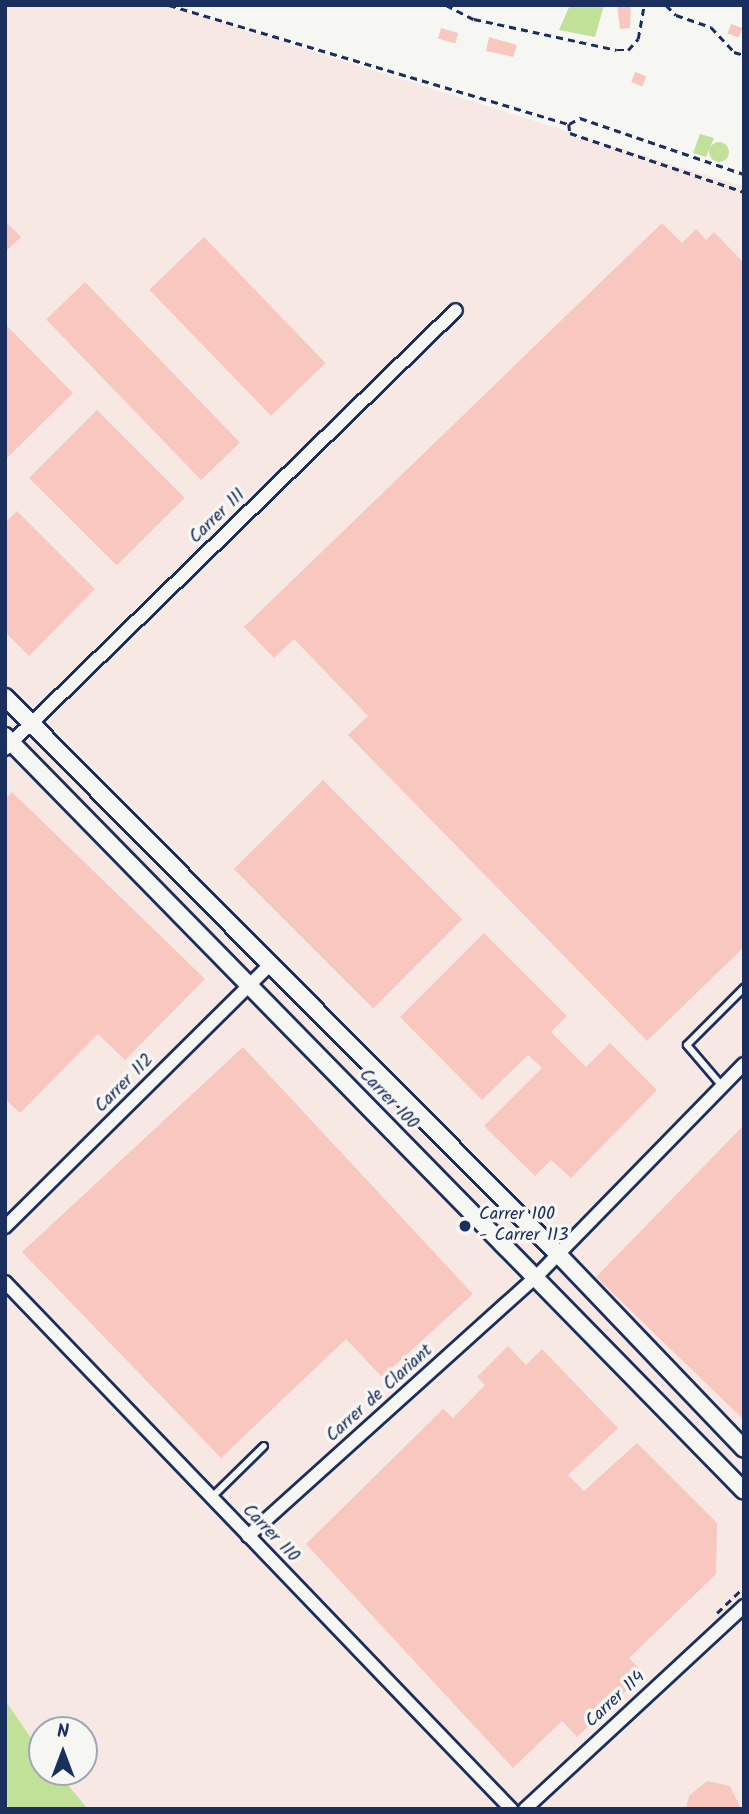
<!DOCTYPE html>
<style>
body{margin:0}
#map{position:relative;width:749px;height:1814px;overflow:hidden;background:#f6f6f2;font-family:Kalam,sans-serif}
div>[style]{position:absolute}
.built>*{inset:0;background:#f7e8e3}
.green>*{inset:0;background:#c1e098}
.round{border-radius:50%}
.building>*{inset:0;background:#f8c8c0;transform-origin:0 0}
.path>*{height:2.5px;margin-top:-1.25px;transform-origin:0;background:repeating-linear-gradient(90deg,#1b2f5e 0 7px,transparent 0 12px)}
.roads{filter:drop-shadow(2px 0 #1b2f5e) drop-shadow(-2px 0 #1b2f5e) drop-shadow(0 2px #1b2f5e) drop-shadow(0 -2px #1b2f5e)}
.service>*{height:6px;margin:-3px;padding:0 3px;transform-origin:3px;border-radius:3px;background:#f6f6f2}
.minor>*{height:12px;margin:-6px;padding:0 6px;transform-origin:6px;border-radius:6px;background:#f6f6f2}
.tertiary>*{height:16px;margin:-8px;padding:0 8px;transform-origin:8px;border-radius:8px;background:#f6f6f2}
.dots>*{width:19px;height:19px;translate:-50% -50%;box-sizing:border-box;border:4px solid #f6f6f2;border-radius:50%}
span{translate:-50% -50%;white-space:nowrap;text-align:center;line-height:1.15;-webkit-text-stroke:7px #f6f6f2;paint-order:stroke}
.street-label{font-size:18px;color:#1b2f5e}
.poi-label{font-size:18px;color:#1b2f5e}
.left{translate:0 -50%;text-align:left}
.frame{position:absolute;inset:0;border:7px solid #1b2f5e;pointer-events:none}
.north{position:absolute;left:28px;top:1716px;width:70px;height:70px;box-sizing:border-box;background:#f6f6f2;border:2px solid #9ea6b7;border-radius:50%;rotate:0deg;font-size:19px;font-weight:700;line-height:28px;text-align:center;color:#1b2f5e}
.north::after{content:'';display:block;margin:auto;width:24px;height:32px;background:#1b2f5e;clip-path:polygon(50% 0,100% 100%,50% 72%,0 100%)}
</style>
<div id="map">
<div class="built">
<div style="clip-path:polygon(5px 5px,166px 5px,744px 187px,744px 1809px,88px 1809px,57px 1772px,84px 1772px,84px 1730px,42px 1730px,42px 1754px,5px 1700px)"></div>
</div>
<div class="green">
<div style="clip-path:polygon(570px 5px,604px 5px,595px 37px,559px 30px)"></div>
<div style="clip-path:polygon(700px 134px,714px 138px,706px 157px,693px 153px)"></div>
<div class="round" style="left:709px;top:142px;width:20px;height:20px"></div>
<div style="clip-path:polygon(5px 1700px,42px 1754px,42px 1772px,57px 1772px,88px 1809px,10px 1809px,5px 1802px)"></div>
</div>
<div class="building">
<div style="clip-path:polygon(617px 5px,631px 5px,630px 28px,620px 29px)"></div>
<div style="left:731px;top:24px;width:12px;height:10px;rotate:20deg"></div>
<div style="left:441px;top:28px;width:18px;height:11px;rotate:16deg"></div>
<div style="clip-path:polygon(489px 37px,517px 45px,513px 57px,486px 51px)"></div>
<div style="left:635px;top:72px;width:12px;height:11px;rotate:20deg"></div>
<div style="clip-path:polygon(5px 221px,21px 237px,5px 252px)"></div>
<div style="clip-path:polygon(662px 223px,682px 243px,696px 229px,706px 240px,714px 232px,744px 263px,744px 947px,647px 1041px,348px 735px,368px 716px,294px 639px,274px 658px,244px 627px)"></div>
<div style="left:204px;top:237px;width:175px;height:76px;rotate:46deg"></div>
<div style="left:85px;top:282px;width:223px;height:54px;rotate:46deg"></div>
<div style="clip-path:polygon(5px 324px,73px 393px,5px 460px)"></div>
<div style="left:97px;top:410px;width:124px;height:96px;rotate:45deg"></div>
<div style="clip-path:polygon(17px 511px,95px 589px,29px 656px,5px 632px,5px 523px)"></div>
<div style="left:323px;top:780px;width:197px;height:126px;rotate:45deg"></div>
<div style="clip-path:polygon(12px 792px,205px 979px,125px 1060px,98px 1034px,20px 1113px,5px 1099px,5px 799px)"></div>
<div style="clip-path:polygon(484px 933px,567px 1016px,551px 1032px,586px 1067px,610px 1043px,657px 1090px,571px 1178px,551px 1160px,535px 1176px,484px 1126px,542px 1068px,528px 1055px,482px 1100px,400px 1017px)"></div>
<div style="clip-path:polygon(243px 1047px,473px 1294px,382px 1377px,346px 1339px,221px 1458px,22px 1252px)"></div>
<div style="clip-path:polygon(744px 1125px,744px 1420px,596px 1277px)"></div>
<div style="clip-path:polygon(508px 1346px,526px 1365px,542px 1349px,618px 1428px,568px 1475px,584px 1491px,637px 1443px,717px 1523px,716px 1574px,629px 1658px,644px 1674px,577px 1737px,562px 1721px,513px 1768px,306px 1544px,443px 1409px,453px 1418px,485px 1385px,477px 1377px)"></div>
<div style="clip-path:polygon(707px 1781px,730px 1786px,741px 1809px,686px 1809px,689px 1796px)"></div>
</div>
<div class="path">
<div style="left:169px;top:5px;width:417px;rotate:16.6deg"></div>
<div style="left:569px;top:124px;width:9px;rotate:84deg"></div>
<div style="left:570px;top:133px;width:184px;rotate:18.7deg"></div>
<div style="left:446px;top:5px;width:31px;rotate:27deg"></div>
<div style="left:474px;top:19px;width:146px;rotate:12.2deg"></div>
<div style="left:617px;top:50px;width:11px"></div>
<div style="left:628px;top:50px;width:15px;rotate:-48deg"></div>
<div style="left:638px;top:39px;width:35px;rotate:-80deg"></div>
<div style="left:666px;top:5px;width:14px;rotate:45deg"></div>
<div style="left:676px;top:15px;width:37px;rotate:19deg"></div>
<div style="left:711px;top:27px;width:34px;rotate:47deg"></div>
<div style="left:734px;top:52px;width:10px;rotate:17deg"></div>
<div style="left:569px;top:124px;width:13px;rotate:-29deg"></div>
<div style="left:580px;top:118px;width:173px;rotate:18.9deg"></div>
<div style="left:717px;top:1613px;width:37px;rotate:-44deg"></div>
</div>
<div class="roads">
<div class="service">
<div style="left:722px;top:1086px;width:54px;rotate:-130.5deg"></div>
<div style="left:687px;top:1045px;width:81px;rotate:-45deg"></div>
<div style="left:211px;top:1498px;width:74px;rotate:-44.5deg"></div>
</div>
<div class="minor">
<div style="left:5px;top:749px;width:629px;rotate:-44.23deg"></div>
<div style="left:5px;top:1227px;width:371px;rotate:-44.7deg"></div>
<div style="left:5px;top:1282px;width:731px;rotate:46.16deg"></div>
<div style="left:248px;top:1536px;width:386px;rotate:-42deg"></div>
<div style="left:535px;top:1278px;width:299px;rotate:-45.7deg"></div>
<div style="left:525px;top:1809px;width:299px;rotate:-42.8deg"></div>
</div>
<div class="tertiary">
<div style="left:5px;top:697px;width:782px;rotate:45.21deg"></div>
<div style="left:556px;top:1252px;width:272px;rotate:46.3deg"></div>
<div style="left:5px;top:736px;width:1056px;rotate:45.61deg"></div>
</div>
</div>
<div class="dots">
<div style="left:465px;top:1226px;background:#1b2f5e"></div>
</div>
<div class="street-label">
<span style="left:218px;top:517px;rotate:-44deg">Carrer 111</span>
<span style="left:125px;top:1084px;rotate:-45deg">Carrer 112</span>
<span style="left:388px;top:1100px;rotate:46deg">Carrer 100</span>
<span style="left:380px;top:1394px;rotate:-42deg">Carrer de Clariant</span>
<span style="left:270px;top:1534px;rotate:46deg">Carrer 110</span>
<span style="left:616px;top:1700px;rotate:-43deg">Carrer 114</span>
</div>
<div class="poi-label">
<span class="left" style="left:479px;top:1226px">Carrer 100<br>- Carrer 113</span>
</div>
<div class="frame"></div>
<div class="north">N</div>
</div>
